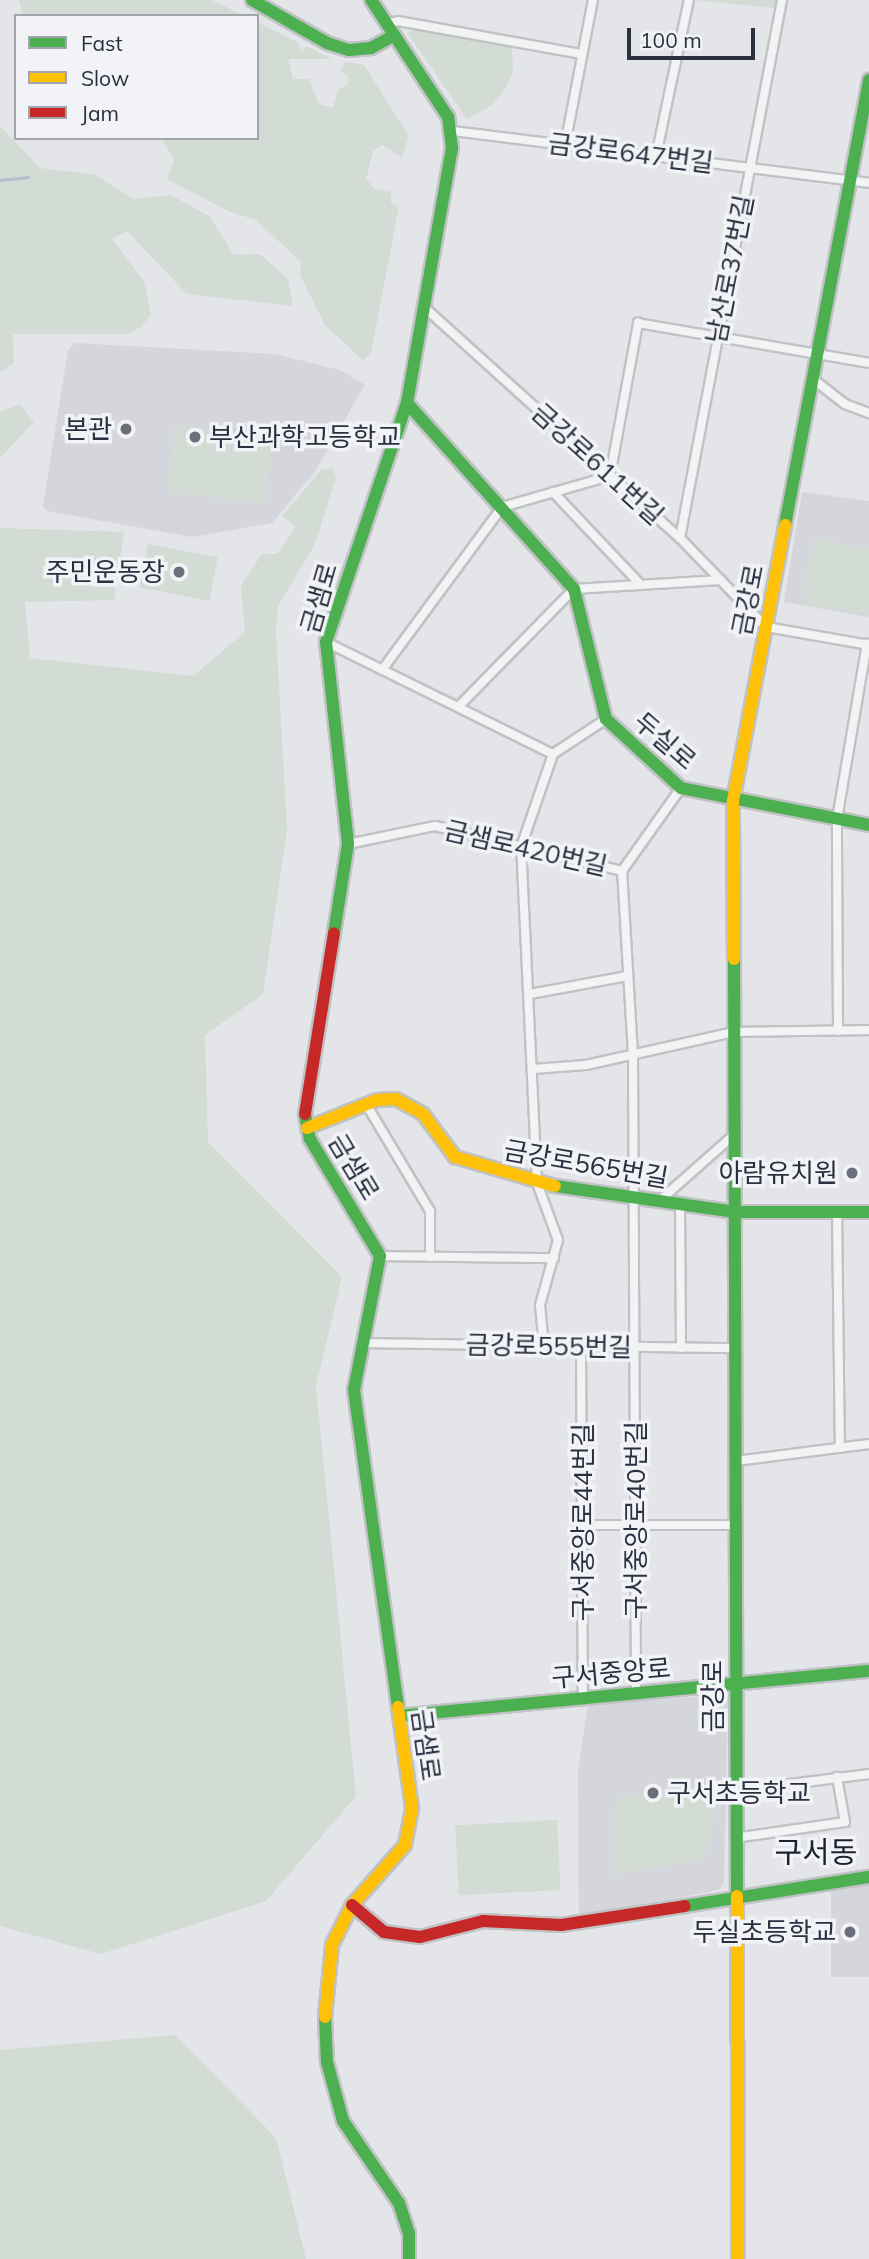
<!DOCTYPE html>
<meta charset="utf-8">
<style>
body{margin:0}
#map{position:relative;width:869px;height:2259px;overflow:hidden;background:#e3e5e8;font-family:Mulish,"Noto Sans KR",sans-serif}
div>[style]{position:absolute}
.built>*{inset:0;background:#d4d6db;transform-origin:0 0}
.green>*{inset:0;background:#d2dbd4;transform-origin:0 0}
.stream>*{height:2.5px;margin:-1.25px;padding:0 1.25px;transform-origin:1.25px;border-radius:1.25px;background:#b5bdd0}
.roads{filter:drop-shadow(2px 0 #c0c2c4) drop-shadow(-2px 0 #c0c2c4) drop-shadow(0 2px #c0c2c4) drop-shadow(0 -2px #c0c2c4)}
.street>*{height:8px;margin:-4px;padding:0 4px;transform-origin:4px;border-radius:4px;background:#f2f3f5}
.fast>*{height:12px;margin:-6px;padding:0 6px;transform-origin:6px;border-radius:6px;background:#4caf50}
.slow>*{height:12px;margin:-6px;padding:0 6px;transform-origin:6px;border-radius:6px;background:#ffc107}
.jam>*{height:12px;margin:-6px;padding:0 6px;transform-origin:6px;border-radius:6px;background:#c62828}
.dots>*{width:19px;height:19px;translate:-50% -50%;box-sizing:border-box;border:4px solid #f1f3f7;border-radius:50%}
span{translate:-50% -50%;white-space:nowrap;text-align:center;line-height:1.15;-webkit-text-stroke:7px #f1f3f7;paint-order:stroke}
.street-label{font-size:26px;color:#2c2f3f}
.poi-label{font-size:26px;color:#2c2f3f}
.right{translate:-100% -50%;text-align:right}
.left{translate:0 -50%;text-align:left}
.quarter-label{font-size:30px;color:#1e2130}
.legend{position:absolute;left:14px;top:14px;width:245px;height:126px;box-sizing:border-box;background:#f1f3f7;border:2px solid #a2a5ad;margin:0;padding:9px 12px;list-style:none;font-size:21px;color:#2c2f3f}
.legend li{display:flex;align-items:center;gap:14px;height:35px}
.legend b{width:35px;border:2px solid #a2a5ad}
.scale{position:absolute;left:627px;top:28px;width:128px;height:32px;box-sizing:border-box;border:4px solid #2c2f3f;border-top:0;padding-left:9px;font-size:21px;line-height:24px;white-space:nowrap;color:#2c2f3f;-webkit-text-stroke:5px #f1f3f7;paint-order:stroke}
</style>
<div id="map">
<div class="built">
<div style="clip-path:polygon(75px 343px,275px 354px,340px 370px,365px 385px,314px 473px,272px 523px,192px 537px,47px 511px,43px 506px,68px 350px)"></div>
<div style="clip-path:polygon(802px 492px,869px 501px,869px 617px,784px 602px)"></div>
<div style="clip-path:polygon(728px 1695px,724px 1882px,719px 1890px,579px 1918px,578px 1770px,588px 1704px)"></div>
<div style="left:869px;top:1881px;width:96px;height:38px;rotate:90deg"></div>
</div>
<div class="green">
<div style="clip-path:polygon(19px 0,212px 0,244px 16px,37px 16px,23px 15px)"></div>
<div style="clip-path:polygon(695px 0,776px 0,775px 8px)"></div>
<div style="clip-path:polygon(257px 22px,299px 43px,301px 52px,306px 46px,332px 59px,288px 59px,293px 79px,309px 79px,319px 104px,333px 108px,338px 90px,348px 84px,348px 76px,340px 71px,345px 62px,364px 65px,409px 136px,402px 157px,382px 145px,373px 151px,366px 179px,375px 189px,391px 192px,391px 203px,399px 206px,371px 353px,363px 360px,325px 325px,300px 275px,301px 262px,256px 220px,228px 211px,167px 179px,174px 160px,161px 138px,257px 138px)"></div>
<div style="clip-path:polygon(412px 28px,512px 47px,513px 72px,505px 89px,492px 105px,467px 119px,408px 34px)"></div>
<div style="clip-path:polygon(0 126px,40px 168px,96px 175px,133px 199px,171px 195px,209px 216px,234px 255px,260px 254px,288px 279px,293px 306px,187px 294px,127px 231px,112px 239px,144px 281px,151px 314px,141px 327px,128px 334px,13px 334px,14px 363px,0 372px)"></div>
<div style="clip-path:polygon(19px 404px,34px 422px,0 458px,0 412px)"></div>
<div style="left:175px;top:425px;width:98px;height:68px;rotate:6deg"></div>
<div style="clip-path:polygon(332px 468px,336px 477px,315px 544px,278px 606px,276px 632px,287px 829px,263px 994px,205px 1035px,208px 1142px,342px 1277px,316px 1386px,356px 1796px,266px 1901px,101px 1954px,0 1926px,0 528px,124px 532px,114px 600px,25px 602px,30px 658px,193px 676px,245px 632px,241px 586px,262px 554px,277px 554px,296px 527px,282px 516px,321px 470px)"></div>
<div style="clip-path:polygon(815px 539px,869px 549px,869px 615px,806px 604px,807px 594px,801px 593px)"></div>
<div style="left:148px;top:544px;width:71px;height:44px;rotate:11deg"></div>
<div style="clip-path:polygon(618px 1796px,702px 1797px,713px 1806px,713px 1824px,703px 1860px,613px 1875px,614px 1809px)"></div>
<div style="left:557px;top:1820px;width:70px;height:102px;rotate:87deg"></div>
<div style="clip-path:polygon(175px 2035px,276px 2138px,306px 2259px,0 2259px,0 2050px)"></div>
</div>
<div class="stream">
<div style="left:0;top:180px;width:28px;rotate:-6deg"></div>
</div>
<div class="roads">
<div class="street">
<div style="left:387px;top:24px;width:11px;rotate:-15deg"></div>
<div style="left:398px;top:21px;width:187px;rotate:10.2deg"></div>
<div style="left:453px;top:131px;width:419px;rotate:7.1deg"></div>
<div style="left:565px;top:145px;width:148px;rotate:-79.1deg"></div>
<div style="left:656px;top:156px;width:159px;rotate:-78.1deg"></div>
<div style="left:424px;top:307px;width:345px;rotate:42.1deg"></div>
<div style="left:680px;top:538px;width:124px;rotate:46deg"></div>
<div style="left:766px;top:627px;width:105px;rotate:9.9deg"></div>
<div style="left:813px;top:379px;width:41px;rotate:38deg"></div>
<div style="left:845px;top:404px;width:26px;rotate:21deg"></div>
<div style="left:553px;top:492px;width:128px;rotate:46.6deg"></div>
<div style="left:680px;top:538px;width:548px;rotate:-79.26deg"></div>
<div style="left:326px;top:642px;width:253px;rotate:26.3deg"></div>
<div style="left:382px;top:670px;width:202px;rotate:-53.6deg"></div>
<div style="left:502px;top:507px;width:112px;rotate:-16deg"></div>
<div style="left:610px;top:476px;width:156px;rotate:-79.6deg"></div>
<div style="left:638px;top:323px;width:234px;rotate:9.8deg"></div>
<div style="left:458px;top:707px;width:165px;rotate:-45.5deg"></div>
<div style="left:574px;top:589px;width:147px;rotate:-3.5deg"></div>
<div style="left:348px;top:844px;width:89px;rotate:-11.7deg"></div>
<div style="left:435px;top:826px;width:192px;rotate:13.5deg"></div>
<div style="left:530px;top:994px;width:99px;rotate:-10.5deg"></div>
<div style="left:838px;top:1031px;width:212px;rotate:-90.3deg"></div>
<div style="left:837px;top:819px;width:178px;rotate:-80.3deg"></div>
<div style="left:533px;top:1069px;width:53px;rotate:-4.3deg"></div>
<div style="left:586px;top:1065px;width:152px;rotate:-12.6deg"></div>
<div style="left:734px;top:1032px;width:135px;rotate:-0.8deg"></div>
<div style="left:366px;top:1104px;width:125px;rotate:59.1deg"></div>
<div style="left:430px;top:1211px;width:46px;rotate:90deg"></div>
<div style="left:659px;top:1201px;width:101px;rotate:-41.4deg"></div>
<div style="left:680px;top:1204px;width:144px;rotate:89.6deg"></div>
<div style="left:837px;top:1212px;width:236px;rotate:89.3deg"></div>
<div style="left:380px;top:1256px;width:174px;rotate:0.7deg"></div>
<div style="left:361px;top:1343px;width:375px;rotate:0.8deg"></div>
<div style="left:544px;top:1346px;width:41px;rotate:-95.6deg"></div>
<div style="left:540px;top:1305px;width:67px;rotate:-74.5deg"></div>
<div style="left:558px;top:1240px;width:61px;rotate:-110.2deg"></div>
<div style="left:537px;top:1183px;width:336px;rotate:-92.7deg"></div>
<div style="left:521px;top:847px;width:98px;rotate:-71deg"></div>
<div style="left:553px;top:754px;width:64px;rotate:-33.4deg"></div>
<div style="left:581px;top:1346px;width:352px;rotate:89.7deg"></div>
<div style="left:736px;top:1461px;width:134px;rotate:-7.3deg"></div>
<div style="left:583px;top:1525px;width:154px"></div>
<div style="left:636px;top:1693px;width:638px;rotate:-90.27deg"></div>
<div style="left:633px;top:1055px;width:184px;rotate:-93.4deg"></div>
<div style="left:622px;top:871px;width:102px;rotate:-54.6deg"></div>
<div style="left:735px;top:1791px;width:135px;rotate:-7.2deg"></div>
<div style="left:735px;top:1838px;width:111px;rotate:-8.3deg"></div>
<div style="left:845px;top:1822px;width:46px;rotate:-100.1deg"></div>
</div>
<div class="fast">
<div style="left:252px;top:0;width:86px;rotate:29.8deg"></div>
<div style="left:327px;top:43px;width:23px;rotate:18deg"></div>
<div style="left:349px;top:50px;width:22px;rotate:-5deg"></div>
<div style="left:371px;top:48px;width:26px;rotate:-29deg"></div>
<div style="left:407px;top:403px;width:250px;rotate:48.1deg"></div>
<div style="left:574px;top:589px;width:134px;rotate:76.2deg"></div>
<div style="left:606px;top:719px;width:102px;rotate:42.6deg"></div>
<div style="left:681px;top:788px;width:192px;rotate:11.1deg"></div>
<div style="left:785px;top:525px;width:453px;rotate:-79.3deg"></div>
<div style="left:334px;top:933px;width:90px;rotate:-81.1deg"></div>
<div style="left:348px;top:844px;width:203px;rotate:-96.2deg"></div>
<div style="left:326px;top:642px;width:252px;rotate:-71.3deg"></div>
<div style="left:407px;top:403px;width:259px;rotate:-80deg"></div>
<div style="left:452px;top:148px;width:31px;rotate:-97deg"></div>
<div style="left:448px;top:117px;width:140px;rotate:-123.3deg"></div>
<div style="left:734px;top:959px;width:937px;rotate:89.82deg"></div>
<div style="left:305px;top:1114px;width:25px;rotate:79deg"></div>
<div style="left:310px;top:1139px;width:136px;rotate:59.1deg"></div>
<div style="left:380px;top:1256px;width:136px;rotate:101deg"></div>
<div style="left:354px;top:1390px;width:320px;rotate:82.1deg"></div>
<div style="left:555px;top:1186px;width:182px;rotate:8.2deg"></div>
<div style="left:735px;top:1212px;width:134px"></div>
<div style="left:399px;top:1716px;width:472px;rotate:-5.5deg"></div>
<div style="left:685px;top:1906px;width:186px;rotate:-9deg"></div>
<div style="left:325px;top:2017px;width:45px;rotate:87.5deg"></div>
<div style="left:327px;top:2062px;width:61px;rotate:74.8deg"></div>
<div style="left:343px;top:2121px;width:99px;rotate:55.7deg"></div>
<div style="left:399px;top:2203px;width:32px;rotate:72deg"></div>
<div style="left:409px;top:2233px;width:26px;rotate:90deg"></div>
</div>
<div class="slow">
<div style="left:734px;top:959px;width:158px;rotate:-90.4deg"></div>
<div style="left:733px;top:801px;width:281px;rotate:-79.3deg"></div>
<div style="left:307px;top:1128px;width:75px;rotate:-21.8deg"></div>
<div style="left:377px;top:1100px;width:19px;rotate:-3deg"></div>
<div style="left:396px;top:1099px;width:31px;rotate:29deg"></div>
<div style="left:423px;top:1114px;width:54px;rotate:53.3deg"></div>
<div style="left:455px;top:1157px;width:104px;rotate:16.2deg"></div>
<div style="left:737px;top:1896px;width:363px;rotate:89.8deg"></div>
<div style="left:325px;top:2017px;width:72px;rotate:-84.4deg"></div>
<div style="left:332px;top:1945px;width:45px;rotate:-63.4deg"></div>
<div style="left:352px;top:1905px;width:80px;rotate:-48.5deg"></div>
<div style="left:405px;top:1845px;width:38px;rotate:-79deg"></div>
<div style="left:412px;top:1808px;width:102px;rotate:-97.9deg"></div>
</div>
<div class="jam">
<div style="left:305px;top:1114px;width:183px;rotate:-80.9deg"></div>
<div style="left:352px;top:1905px;width:42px;rotate:40.2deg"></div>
<div style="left:384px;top:1932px;width:36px;rotate:8deg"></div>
<div style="left:420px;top:1937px;width:65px;rotate:-14.3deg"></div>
<div style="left:483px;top:1921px;width:78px;rotate:2.9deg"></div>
<div style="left:561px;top:1925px;width:125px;rotate:-8.7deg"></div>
</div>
</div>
<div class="dots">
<div style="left:126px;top:429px;background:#6c6f7a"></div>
<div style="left:195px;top:437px;background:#6c6f7a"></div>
<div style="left:179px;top:572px;background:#6c6f7a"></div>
<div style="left:852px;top:1173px;background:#6c6f7a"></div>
<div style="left:653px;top:1793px;background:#6c6f7a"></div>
<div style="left:850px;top:1932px;background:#6c6f7a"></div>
</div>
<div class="street-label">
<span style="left:631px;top:153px;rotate:7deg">금강로647번길</span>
<span style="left:730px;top:269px;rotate:-79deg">남산로37번길</span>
<span style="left:598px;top:464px;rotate:42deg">금강로611번길</span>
<span style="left:319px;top:598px;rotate:-74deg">금샘로</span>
<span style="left:748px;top:600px;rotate:-79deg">금강로</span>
<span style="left:665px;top:741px;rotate:41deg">두실로</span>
<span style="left:526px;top:848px;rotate:13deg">금샘로420번길</span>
<span style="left:586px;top:1164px;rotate:10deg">금강로565번길</span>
<span style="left:354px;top:1167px;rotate:59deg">금샘로</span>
<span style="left:549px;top:1346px;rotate:1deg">금강로555번길</span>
<span style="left:636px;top:1520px;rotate:-90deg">구서중앙로40번길</span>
<span style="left:583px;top:1522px;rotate:-90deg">구서중앙로44번길</span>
<span style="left:611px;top:1673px;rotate:-5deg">구서중앙로</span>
<span style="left:713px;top:1696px;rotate:-90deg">금강로</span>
<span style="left:426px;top:1745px;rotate:82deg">금샘로</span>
</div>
<div class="poi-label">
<span class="right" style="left:112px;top:429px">본관</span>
<span class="left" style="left:209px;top:437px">부산과학고등학교</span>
<span class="right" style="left:165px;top:572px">주민운동장</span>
<span class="right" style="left:838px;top:1173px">아람유치원</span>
<span class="left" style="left:667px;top:1793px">구서초등학교</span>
<span class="right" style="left:836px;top:1932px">두실초등학교</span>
</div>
<div class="quarter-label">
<span style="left:816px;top:1852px">구서동</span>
</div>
<ul class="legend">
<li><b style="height:9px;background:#4caf50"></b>Fast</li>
<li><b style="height:9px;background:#ffc107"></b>Slow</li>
<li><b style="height:9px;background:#c62828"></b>Jam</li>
</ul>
<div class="scale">100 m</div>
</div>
